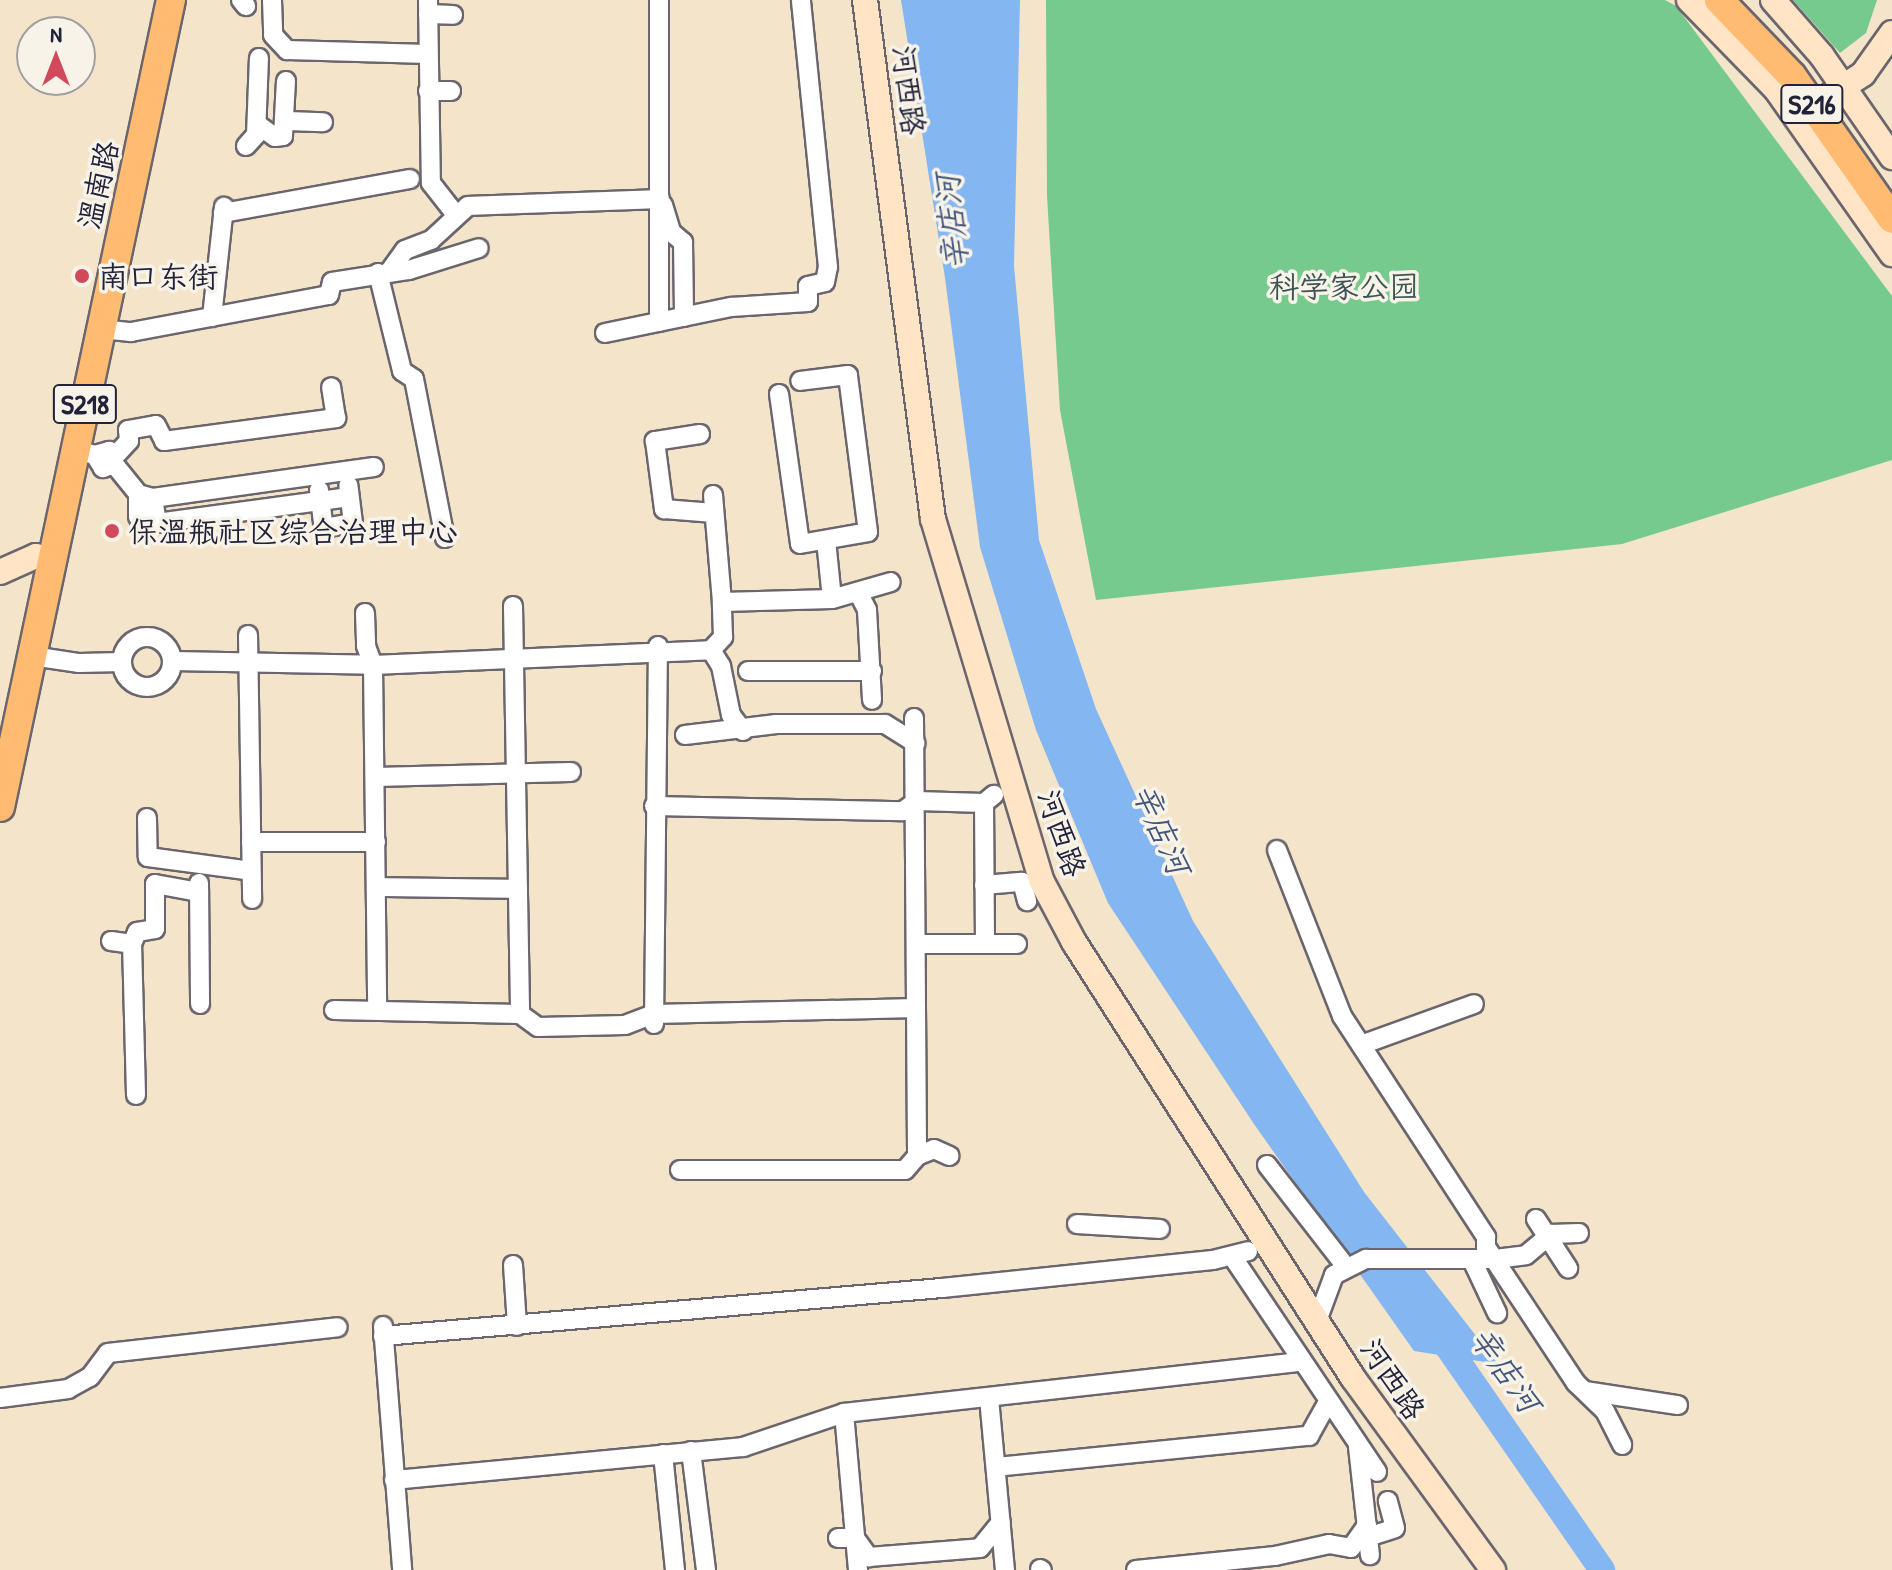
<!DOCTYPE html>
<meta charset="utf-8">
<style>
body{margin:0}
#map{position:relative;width:1892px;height:1570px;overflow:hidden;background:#f3e4ca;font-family:"Patrick Hand","LXGW WenKai TC",sans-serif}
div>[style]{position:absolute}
.green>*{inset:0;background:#77ca8d}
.water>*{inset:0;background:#84b6f1}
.river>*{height:26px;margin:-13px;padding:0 13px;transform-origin:13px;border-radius:13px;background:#84b6f1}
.roads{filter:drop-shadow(2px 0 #6b666d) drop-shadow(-2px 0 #6b666d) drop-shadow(0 2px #6b666d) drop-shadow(0 -2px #6b666d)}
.street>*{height:18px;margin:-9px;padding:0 9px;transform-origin:9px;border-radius:9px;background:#fff}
.street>.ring{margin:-9px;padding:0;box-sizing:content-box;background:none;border:18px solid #fff;border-radius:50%}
.secondary>*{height:24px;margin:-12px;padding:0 12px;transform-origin:12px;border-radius:12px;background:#ffe4c6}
.primary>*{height:28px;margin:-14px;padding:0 14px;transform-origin:14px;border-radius:14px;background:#ffbb71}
.dots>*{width:22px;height:22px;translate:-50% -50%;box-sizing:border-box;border:4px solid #f7f3e8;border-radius:50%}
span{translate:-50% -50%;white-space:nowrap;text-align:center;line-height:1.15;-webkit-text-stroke:7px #f7f3e8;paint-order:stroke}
.shield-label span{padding:2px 6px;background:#f7f3e8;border:2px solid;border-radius:6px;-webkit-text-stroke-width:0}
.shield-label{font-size:28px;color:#22223b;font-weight:700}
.street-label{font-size:30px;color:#22223b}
.poi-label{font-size:30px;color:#22223b}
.left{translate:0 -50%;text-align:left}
.park-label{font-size:30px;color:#3c5454}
.water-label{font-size:32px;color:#44567b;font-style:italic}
.north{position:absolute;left:16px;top:16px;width:80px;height:80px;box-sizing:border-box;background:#f7f3e8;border:2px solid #a29fa3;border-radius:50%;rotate:0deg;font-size:22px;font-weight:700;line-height:32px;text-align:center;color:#22223b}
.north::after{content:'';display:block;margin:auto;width:28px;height:36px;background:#d1495b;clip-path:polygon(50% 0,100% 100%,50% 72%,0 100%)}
</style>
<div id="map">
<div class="green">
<div style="clip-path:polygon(1046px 0,1665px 0,1676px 6px,1892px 296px,1892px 460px,1622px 544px,1096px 600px,1060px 410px,1047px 196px)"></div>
<div style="clip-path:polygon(1793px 0,1877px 0,1866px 33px,1840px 53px)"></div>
</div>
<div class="water">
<div style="clip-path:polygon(901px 0,1020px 0,1014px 266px,1039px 540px,1096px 709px,1193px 921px,1364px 1192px,1498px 1364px,1414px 1351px,1254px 1124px,1108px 903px,1036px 730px,980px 547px,945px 278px)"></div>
</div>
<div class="river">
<div style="left:1436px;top:1330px;width:292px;rotate:55.3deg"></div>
</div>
<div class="roads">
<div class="street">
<div style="left:241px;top:0;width:8px;rotate:50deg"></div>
<div style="left:272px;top:0;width:35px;rotate:88deg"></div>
<div style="left:273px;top:35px;width:21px;rotate:47deg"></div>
<div style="left:287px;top:50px;width:141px;rotate:1.6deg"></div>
<div style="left:428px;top:0;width:183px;rotate:89.1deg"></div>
<div style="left:431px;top:183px;width:41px;rotate:52deg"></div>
<div style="left:428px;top:14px;width:25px;rotate:2deg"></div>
<div style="left:428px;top:91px;width:23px"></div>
<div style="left:287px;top:121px;width:36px;rotate:2deg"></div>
<div style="left:257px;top:124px;width:22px;rotate:36deg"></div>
<div style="left:275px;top:137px;width:8px;rotate:-7deg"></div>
<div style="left:283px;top:136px;width:55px;rotate:-86.9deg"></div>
<div style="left:246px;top:146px;width:15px;rotate:-48deg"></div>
<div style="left:256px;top:135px;width:77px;rotate:-87.8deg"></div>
<div style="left:663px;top:205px;width:28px;rotate:73deg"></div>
<div style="left:671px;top:232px;width:16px;rotate:40deg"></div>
<div style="left:683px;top:242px;width:75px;rotate:89.2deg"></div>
<div style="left:223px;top:213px;width:190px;rotate:-10.3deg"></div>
<div style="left:389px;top:272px;width:27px;rotate:-54deg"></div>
<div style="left:405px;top:250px;width:28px;rotate:-21deg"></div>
<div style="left:431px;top:240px;width:50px;rotate:-42.6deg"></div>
<div style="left:468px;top:206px;width:192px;rotate:-2.1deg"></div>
<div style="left:378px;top:273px;width:101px;rotate:76.2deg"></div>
<div style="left:402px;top:371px;width:14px;rotate:34deg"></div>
<div style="left:414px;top:379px;width:162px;rotate:79deg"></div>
<div style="left:212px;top:317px;width:111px;rotate:-83.8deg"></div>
<div style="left:659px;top:322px;width:322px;rotate:-90deg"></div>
<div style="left:101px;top:329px;width:30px;rotate:6deg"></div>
<div style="left:131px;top:332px;width:201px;rotate:-10.6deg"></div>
<div style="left:329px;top:295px;width:13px;rotate:-77deg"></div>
<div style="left:332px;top:282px;width:78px;rotate:-8.9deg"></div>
<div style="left:409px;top:270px;width:73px;rotate:-17.4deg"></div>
<div style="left:605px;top:333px;width:129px;rotate:-11.7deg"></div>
<div style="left:731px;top:307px;width:77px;rotate:-3.7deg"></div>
<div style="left:808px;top:302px;width:16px;rotate:-90deg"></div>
<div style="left:808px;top:286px;width:17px;rotate:-13deg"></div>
<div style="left:825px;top:282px;width:15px;rotate:-79deg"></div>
<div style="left:828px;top:267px;width:268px;rotate:-95.8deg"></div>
<div style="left:779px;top:394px;width:151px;rotate:82deg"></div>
<div style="left:800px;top:544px;width:69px;rotate:-10deg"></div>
<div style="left:868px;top:532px;width:158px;rotate:-97.3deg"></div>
<div style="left:848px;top:375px;width:48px;rotate:172.9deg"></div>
<div style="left:700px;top:434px;width:46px;rotate:171.2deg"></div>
<div style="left:655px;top:441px;width:69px;rotate:82.5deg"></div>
<div style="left:664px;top:509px;width:50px;rotate:4.6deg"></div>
<div style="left:75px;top:450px;width:21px;rotate:14deg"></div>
<div style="left:95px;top:455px;width:15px;rotate:-16deg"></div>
<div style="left:109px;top:451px;width:14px;rotate:69deg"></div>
<div style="left:114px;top:464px;width:12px;rotate:160deg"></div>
<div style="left:103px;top:468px;width:15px;rotate:-122deg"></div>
<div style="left:114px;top:457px;width:22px;rotate:-47deg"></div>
<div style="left:129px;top:441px;width:11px;rotate:-95deg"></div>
<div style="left:128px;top:430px;width:28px;rotate:-10deg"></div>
<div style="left:156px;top:425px;width:18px;rotate:63deg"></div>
<div style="left:164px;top:441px;width:174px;rotate:-7.6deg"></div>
<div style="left:336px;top:418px;width:31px;rotate:-99deg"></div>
<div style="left:114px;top:464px;width:38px;rotate:51deg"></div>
<div style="left:138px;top:494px;width:16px;rotate:15deg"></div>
<div style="left:153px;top:498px;width:223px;rotate:-8deg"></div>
<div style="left:319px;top:490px;width:38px;rotate:83deg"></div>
<div style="left:324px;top:528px;width:29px;rotate:-10deg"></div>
<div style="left:353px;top:523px;width:38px;rotate:-97deg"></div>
<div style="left:138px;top:494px;width:23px;rotate:90deg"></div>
<div style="left:713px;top:495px;width:107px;rotate:85.2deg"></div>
<div style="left:153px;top:498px;width:25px;rotate:81deg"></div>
<div style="left:157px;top:523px;width:194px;rotate:-7.7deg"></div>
<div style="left:826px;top:540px;width:59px;rotate:84.2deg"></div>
<div style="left:858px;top:592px;width:20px;rotate:63deg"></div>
<div style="left:867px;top:610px;width:90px;rotate:86.8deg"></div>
<div style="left:513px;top:606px;width:408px;rotate:89deg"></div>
<div style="left:365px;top:613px;width:33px;rotate:88deg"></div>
<div style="left:366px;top:646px;width:20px;rotate:70deg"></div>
<div style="left:373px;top:665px;width:343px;rotate:89.3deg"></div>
<div style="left:248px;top:635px;width:264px;rotate:89.1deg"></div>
<div class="ring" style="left:122px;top:637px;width:32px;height:32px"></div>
<div style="left:711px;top:650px;width:18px;rotate:-47deg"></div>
<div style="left:723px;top:637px;width:35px;rotate:-92deg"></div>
<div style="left:722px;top:602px;width:110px;rotate:-1.6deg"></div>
<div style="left:832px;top:599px;width:61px;rotate:-16.1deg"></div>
<div style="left:32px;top:656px;width:48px;rotate:8.5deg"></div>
<div style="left:79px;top:663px;width:43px;rotate:-1.3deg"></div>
<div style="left:172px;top:661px;width:201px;rotate:1.1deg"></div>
<div style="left:373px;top:665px;width:338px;rotate:-2.5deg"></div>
<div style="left:711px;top:650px;width:19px;rotate:58deg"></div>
<div style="left:721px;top:666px;width:50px;rotate:78.5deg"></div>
<div style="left:731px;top:715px;width:20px;rotate:53deg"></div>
<div style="left:748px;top:671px;width:124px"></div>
<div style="left:914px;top:718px;width:438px;rotate:89.6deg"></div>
<div style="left:685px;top:735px;width:92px;rotate:-6.9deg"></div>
<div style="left:776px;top:724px;width:109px"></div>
<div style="left:885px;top:724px;width:36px;rotate:32deg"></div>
<div style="left:375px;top:777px;width:196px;rotate:-1.5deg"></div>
<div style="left:654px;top:806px;width:249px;rotate:1.2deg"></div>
<div style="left:903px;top:811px;width:17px;rotate:-36deg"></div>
<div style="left:917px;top:801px;width:67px;rotate:1.7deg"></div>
<div style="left:147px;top:818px;width:39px;rotate:89deg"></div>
<div style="left:148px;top:857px;width:104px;rotate:7.7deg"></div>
<div style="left:251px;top:842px;width:125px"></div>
<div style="left:1277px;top:850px;width:178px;rotate:68.6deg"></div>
<div style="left:1342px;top:1016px;width:264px;rotate:56.9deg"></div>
<div style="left:1486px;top:1237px;width:10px;rotate:90deg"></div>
<div style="left:1486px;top:1247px;width:163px;rotate:56.5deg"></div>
<div style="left:1576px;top:1383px;width:40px;rotate:44deg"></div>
<div style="left:1605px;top:1411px;width:38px;rotate:63deg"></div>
<div style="left:199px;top:883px;width:121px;rotate:89.5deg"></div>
<div style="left:984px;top:885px;width:38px;rotate:-5deg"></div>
<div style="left:1022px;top:882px;width:20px;rotate:75deg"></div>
<div style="left:376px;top:887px;width:142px;rotate:0.8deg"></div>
<div style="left:111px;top:941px;width:21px;rotate:8deg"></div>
<div style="left:916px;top:944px;width:101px"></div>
<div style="left:985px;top:944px;width:141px;rotate:-90.4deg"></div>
<div style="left:984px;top:803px;width:13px;rotate:-39deg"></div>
<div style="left:334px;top:1010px;width:186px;rotate:1.2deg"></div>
<div style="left:520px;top:1014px;width:22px;rotate:36deg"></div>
<div style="left:538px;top:1027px;width:87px;rotate:-1.3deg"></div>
<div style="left:625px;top:1025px;width:31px;rotate:-21deg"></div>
<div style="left:654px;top:1014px;width:262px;rotate:-1.3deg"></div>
<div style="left:654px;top:1024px;width:378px;rotate:-89.4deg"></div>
<div style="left:1361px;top:1045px;width:120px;rotate:-19.9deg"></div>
<div style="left:136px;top:1095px;width:151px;rotate:-91.5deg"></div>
<div style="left:132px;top:944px;width:13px;rotate:-67deg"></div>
<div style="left:137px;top:932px;width:18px;rotate:-9deg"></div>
<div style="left:155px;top:929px;width:45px;rotate:-90deg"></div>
<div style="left:155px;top:884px;width:45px;rotate:10.3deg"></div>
<div style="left:1267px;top:1165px;width:130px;rotate:52.2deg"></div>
<div style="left:680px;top:1170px;width:225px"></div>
<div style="left:905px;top:1170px;width:18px;rotate:-49deg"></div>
<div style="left:917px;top:1156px;width:18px;rotate:-22deg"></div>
<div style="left:934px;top:1149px;width:17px;rotate:24deg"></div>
<div style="left:1536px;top:1219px;width:59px;rotate:56.9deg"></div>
<div style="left:1077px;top:1224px;width:83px;rotate:3.4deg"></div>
<div style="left:1232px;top:1256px;width:260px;rotate:56.1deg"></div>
<div style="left:1472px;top:1260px;width:59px;rotate:64.7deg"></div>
<div style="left:513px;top:1265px;width:61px;rotate:86.2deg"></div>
<div style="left:1317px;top:1321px;width:49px;rotate:-69.7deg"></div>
<div style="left:1334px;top:1275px;width:36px;rotate:-27deg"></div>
<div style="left:1366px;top:1259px;width:129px"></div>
<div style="left:1495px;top:1259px;width:31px;rotate:-7deg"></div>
<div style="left:1526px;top:1255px;width:33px;rotate:-40deg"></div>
<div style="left:1551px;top:1234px;width:28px;rotate:-2deg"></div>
<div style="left:383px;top:1326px;width:245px;rotate:85.5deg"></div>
<div style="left:383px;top:1336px;width:561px;rotate:-4.91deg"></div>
<div style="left:942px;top:1288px;width:272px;rotate:-5.9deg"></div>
<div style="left:1213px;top:1260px;width:36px;rotate:-14deg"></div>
<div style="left:1585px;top:1391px;width:94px;rotate:8.6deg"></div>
<div style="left:0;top:1398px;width:69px;rotate:-7.5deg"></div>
<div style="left:68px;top:1389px;width:25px;rotate:-29deg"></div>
<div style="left:90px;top:1377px;width:30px;rotate:-53deg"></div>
<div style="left:108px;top:1353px;width:231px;rotate:-6.4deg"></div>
<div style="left:989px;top:1398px;width:173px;rotate:84.7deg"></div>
<div style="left:844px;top:1413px;width:158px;rotate:84.9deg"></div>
<div style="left:1358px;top:1447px;width:109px;rotate:83.7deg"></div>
<div style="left:691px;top:1451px;width:120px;rotate:82.8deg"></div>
<div style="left:663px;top:1454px;width:117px;rotate:84.1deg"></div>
<div style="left:996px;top:1467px;width:315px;rotate:-5.7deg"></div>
<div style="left:1309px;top:1436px;width:39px;rotate:-61deg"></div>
<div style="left:394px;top:1480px;width:351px;rotate:-5.4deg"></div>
<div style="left:743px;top:1447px;width:107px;rotate:-18.6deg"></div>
<div style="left:844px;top:1413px;width:459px;rotate:-6.4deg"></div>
<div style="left:1368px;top:1537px;width:28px;rotate:-18deg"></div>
<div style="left:1395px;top:1528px;width:28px;rotate:-105deg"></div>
<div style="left:838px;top:1538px;width:17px"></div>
<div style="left:855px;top:1538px;width:24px;rotate:54deg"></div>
<div style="left:869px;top:1557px;width:111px;rotate:-4.6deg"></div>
<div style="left:980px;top:1548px;width:33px;rotate:-51deg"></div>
<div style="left:1040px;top:1569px;width:2px;rotate:27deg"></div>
<div style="left:1136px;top:1570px;width:140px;rotate:-5.8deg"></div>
<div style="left:1275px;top:1556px;width:55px;rotate:-12.5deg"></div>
<div style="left:1329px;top:1544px;width:22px;rotate:10deg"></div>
<div style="left:1351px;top:1548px;width:28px;rotate:-55deg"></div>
</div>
<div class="secondary">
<div style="left:865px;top:0;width:523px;rotate:82.54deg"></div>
<div style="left:933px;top:519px;width:377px;rotate:73.3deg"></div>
<div style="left:1041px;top:880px;width:70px;rotate:62deg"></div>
<div style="left:1074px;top:942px;width:518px;rotate:57.38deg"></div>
<div style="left:1353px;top:1378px;width:238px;rotate:53.9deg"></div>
<div style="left:1689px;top:0;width:124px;rotate:45.7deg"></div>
<div style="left:1776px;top:89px;width:202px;rotate:54.9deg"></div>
<div style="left:1773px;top:0;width:74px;rotate:48.8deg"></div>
<div style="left:1822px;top:56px;width:123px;rotate:55.3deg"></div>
<div style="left:1797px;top:117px;width:79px;rotate:-33.1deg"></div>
<div style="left:1863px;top:74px;width:50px;rotate:-54.7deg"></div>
<div style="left:0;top:572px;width:39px;rotate:-24deg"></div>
<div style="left:36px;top:556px;width:16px;rotate:11deg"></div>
</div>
<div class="primary">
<div style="left:1719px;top:0;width:105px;rotate:46.2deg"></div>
<div style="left:1792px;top:76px;width:174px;rotate:55deg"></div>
<div style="left:0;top:807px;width:825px;rotate:-78.04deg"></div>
</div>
</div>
<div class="dots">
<div style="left:82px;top:276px;background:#d1495b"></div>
<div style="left:112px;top:531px;background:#d1495b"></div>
</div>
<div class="shield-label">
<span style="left:1812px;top:104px">S216</span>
<span style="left:85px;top:404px">S218</span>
</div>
<div class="street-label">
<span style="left:909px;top:90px;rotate:83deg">河西路</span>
<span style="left:98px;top:185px;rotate:-77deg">温南路</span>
<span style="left:1062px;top:833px;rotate:71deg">河西路</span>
<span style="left:1393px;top:1379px;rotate:56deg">河西路</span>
</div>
<div class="poi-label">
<span class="left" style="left:98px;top:276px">南口东街</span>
<span class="left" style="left:128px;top:531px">保温瓶社区综合治理中心</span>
</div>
<div class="park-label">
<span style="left:1344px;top:286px">科学家公园</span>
</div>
<div class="water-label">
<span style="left:952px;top:222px;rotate:-96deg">辛店河</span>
<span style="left:1161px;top:829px;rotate:66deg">辛店河</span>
<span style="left:1505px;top:1370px;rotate:55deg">辛店河</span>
</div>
<div class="north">N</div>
</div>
